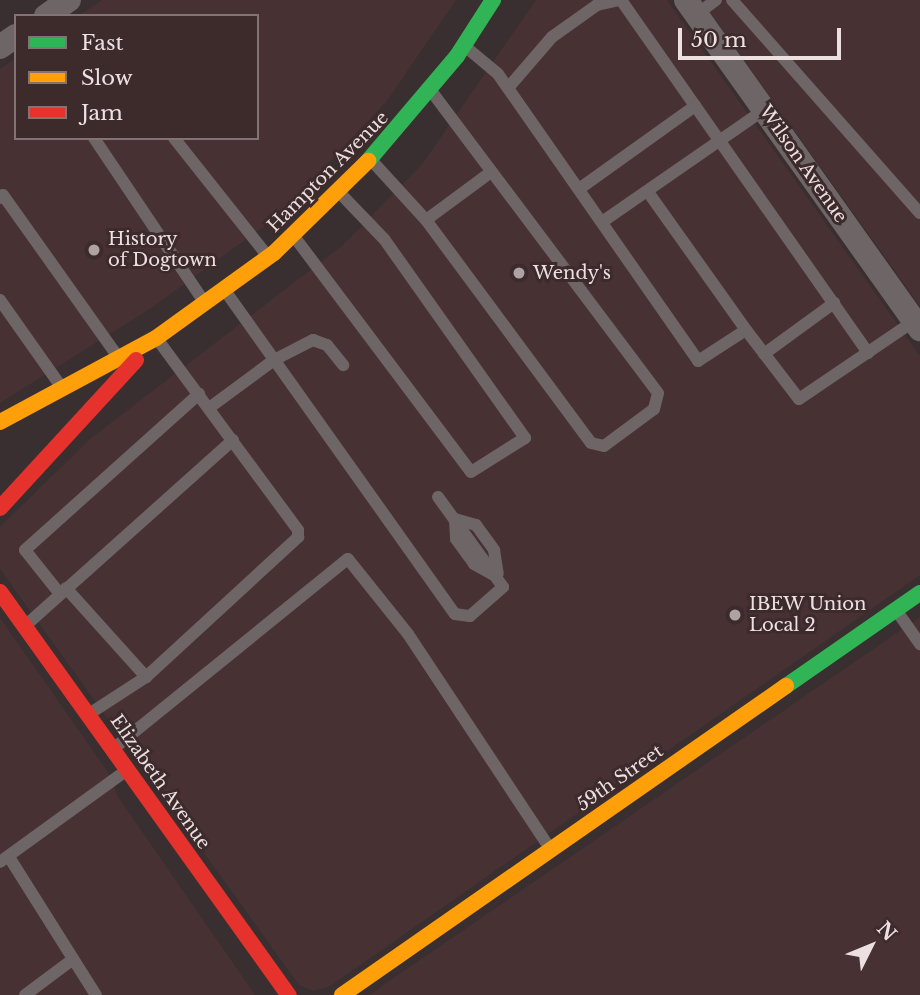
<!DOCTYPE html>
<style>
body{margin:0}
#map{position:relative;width:920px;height:995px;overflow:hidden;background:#392f30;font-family:"Libre Baskerville",serif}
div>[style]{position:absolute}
.built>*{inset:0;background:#483132}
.lane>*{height:12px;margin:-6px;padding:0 6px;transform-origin:6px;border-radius:6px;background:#6d6566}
.street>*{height:24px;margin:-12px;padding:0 12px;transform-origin:12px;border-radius:12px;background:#6d6566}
.fast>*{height:16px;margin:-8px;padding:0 8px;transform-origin:8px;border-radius:8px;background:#30b455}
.slow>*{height:16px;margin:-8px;padding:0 8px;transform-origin:8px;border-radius:8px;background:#ff9f0a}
.jam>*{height:16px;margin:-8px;padding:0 8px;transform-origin:8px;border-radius:8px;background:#e5322d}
.dots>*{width:19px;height:19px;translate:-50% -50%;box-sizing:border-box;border:4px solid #3d2b2c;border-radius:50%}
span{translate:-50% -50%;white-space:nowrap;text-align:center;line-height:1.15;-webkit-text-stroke:6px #3d2b2c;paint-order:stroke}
.street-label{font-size:18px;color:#ede0e1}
.poi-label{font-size:18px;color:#ede0e1}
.left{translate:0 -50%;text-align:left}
.legend{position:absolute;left:14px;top:14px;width:245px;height:126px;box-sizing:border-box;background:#3d2b2c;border:2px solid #837374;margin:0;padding:9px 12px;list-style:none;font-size:21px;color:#ede0e1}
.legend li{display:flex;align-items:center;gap:14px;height:35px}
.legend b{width:35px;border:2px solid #837374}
.north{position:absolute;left:836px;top:911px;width:70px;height:70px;-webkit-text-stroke:5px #3d2b2c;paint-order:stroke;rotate:47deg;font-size:19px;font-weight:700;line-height:28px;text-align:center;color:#ede0e1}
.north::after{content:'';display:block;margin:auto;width:24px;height:32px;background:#ede0e1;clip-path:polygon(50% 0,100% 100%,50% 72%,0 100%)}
.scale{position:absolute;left:678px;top:28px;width:163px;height:32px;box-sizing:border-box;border:4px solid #ede0e1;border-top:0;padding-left:9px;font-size:21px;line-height:24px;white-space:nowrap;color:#ede0e1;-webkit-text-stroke:5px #3d2b2c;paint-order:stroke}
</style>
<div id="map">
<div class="built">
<div style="clip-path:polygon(102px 0,456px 0,386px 102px,278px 216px,151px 308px,0 403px,0 69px,16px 58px,16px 138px,257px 138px,257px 16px,78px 16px)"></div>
<div style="clip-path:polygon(536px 0,667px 0,920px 356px,920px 575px,330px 986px,314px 991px,299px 985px,0 569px,0 527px,90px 439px,343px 245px,423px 163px)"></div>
<div style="clip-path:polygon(701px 0,920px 0,920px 306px)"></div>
<div style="clip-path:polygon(920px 617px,920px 995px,369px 995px)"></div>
<div style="clip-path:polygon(0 618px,110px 775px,118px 797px,255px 995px,0 995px)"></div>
</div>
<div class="lane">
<div style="left:621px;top:0;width:431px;rotate:55deg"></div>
<div style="left:732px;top:0;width:284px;rotate:48.6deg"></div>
<div style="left:696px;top:15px;width:25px;rotate:-37deg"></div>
<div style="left:467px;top:48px;width:40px;rotate:40deg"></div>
<div style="left:498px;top:74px;width:350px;rotate:55.1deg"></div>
<div style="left:698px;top:361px;width:57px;rotate:-32.9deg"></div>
<div style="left:746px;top:330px;width:87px;rotate:52.5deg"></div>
<div style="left:799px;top:399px;width:139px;rotate:-34.1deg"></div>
<div style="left:508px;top:88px;width:67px;rotate:-49.2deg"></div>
<div style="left:552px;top:37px;width:55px;rotate:-35.4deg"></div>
<div style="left:597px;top:5px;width:22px;rotate:-13deg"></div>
<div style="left:94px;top:138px;width:195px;rotate:56.1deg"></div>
<div style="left:174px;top:138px;width:147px;rotate:51.6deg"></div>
<div style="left:373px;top:162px;width:79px;rotate:47.6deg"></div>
<div style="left:426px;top:220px;width:277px;rotate:53.5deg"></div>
<div style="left:591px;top:443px;width:13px;rotate:13deg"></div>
<div style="left:604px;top:446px;width:62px;rotate:-36.5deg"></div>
<div style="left:654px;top:409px;width:16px;rotate:-76deg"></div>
<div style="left:658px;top:393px;width:376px;rotate:-126.9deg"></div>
<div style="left:579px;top:189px;width:143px;rotate:-35.6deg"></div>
<div style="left:648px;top:192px;width:169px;rotate:54.6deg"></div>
<div style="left:0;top:198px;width:4px;rotate:-45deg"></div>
<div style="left:3px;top:195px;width:195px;rotate:54.6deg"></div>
<div style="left:426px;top:220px;width:81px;rotate:-36.4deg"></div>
<div style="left:602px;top:222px;width:197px;rotate:-34.7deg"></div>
<div style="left:296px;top:239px;width:291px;rotate:53.1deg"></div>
<div style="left:471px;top:472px;width:64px;rotate:-32.2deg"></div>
<div style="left:525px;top:438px;width:244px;rotate:-125.3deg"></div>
<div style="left:384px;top:239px;width:65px;rotate:-133.8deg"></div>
<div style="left:226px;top:292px;width:395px;rotate:54.6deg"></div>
<div style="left:455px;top:614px;width:15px;rotate:8deg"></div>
<div style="left:470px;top:616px;width:44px;rotate:-41.3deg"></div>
<div style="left:503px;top:587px;width:111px;rotate:-125.8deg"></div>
<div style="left:0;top:300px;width:104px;rotate:54.8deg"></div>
<div style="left:764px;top:354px;width:87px;rotate:-36.1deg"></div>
<div style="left:209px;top:408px;width:81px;rotate:-36.4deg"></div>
<div style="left:274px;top:360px;width:44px;rotate:-27.1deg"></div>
<div style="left:313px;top:340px;width:15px;rotate:20deg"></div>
<div style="left:327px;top:345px;width:26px;rotate:51deg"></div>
<div style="left:455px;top:519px;width:22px;rotate:16deg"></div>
<div style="left:476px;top:525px;width:31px;rotate:54deg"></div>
<div style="left:494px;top:550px;width:24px;rotate:81deg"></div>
<div style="left:455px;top:519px;width:20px;rotate:87deg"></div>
<div style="left:456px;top:539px;width:31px;rotate:54deg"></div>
<div style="left:474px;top:564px;width:21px;rotate:29deg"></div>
<div style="left:66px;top:588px;width:120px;rotate:48deg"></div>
<div style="left:60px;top:594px;width:56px;rotate:-128.5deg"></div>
<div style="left:25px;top:550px;width:234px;rotate:-41.9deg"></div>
<div style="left:896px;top:610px;width:42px;rotate:54.8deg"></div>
<div style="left:25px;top:626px;width:279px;rotate:-41.8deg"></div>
<div style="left:89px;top:714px;width:68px;rotate:-33deg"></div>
<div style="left:146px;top:677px;width:207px;rotate:-42.6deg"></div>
<div style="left:298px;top:537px;width:7px;rotate:-90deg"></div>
<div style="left:298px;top:530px;width:236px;rotate:-126.4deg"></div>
<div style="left:113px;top:749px;width:302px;rotate:-39deg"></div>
<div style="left:348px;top:559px;width:96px;rotate:51.3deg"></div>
<div style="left:408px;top:634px;width:259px;rotate:56.5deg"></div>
<div style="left:9px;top:857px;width:163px;rotate:57.8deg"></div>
<div style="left:0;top:862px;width:157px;rotate:-35.9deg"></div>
<div style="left:25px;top:995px;width:59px;rotate:-36.7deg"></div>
</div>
<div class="street">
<div style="left:686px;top:0;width:404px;rotate:54.6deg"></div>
<div style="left:46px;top:16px;width:28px;rotate:-35deg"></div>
<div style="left:0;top:47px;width:19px;rotate:-35deg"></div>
</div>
<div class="fast">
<div style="left:368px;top:161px;width:138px;rotate:-49.7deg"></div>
<div style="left:457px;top:56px;width:67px;rotate:-57.3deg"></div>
<div style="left:786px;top:686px;width:163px;rotate:-34.8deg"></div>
</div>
<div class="slow">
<div style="left:0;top:422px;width:177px;rotate:-28.3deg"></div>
<div style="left:156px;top:338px;width:145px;rotate:-35.8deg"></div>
<div style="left:274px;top:253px;width:132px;rotate:-44.4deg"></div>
<div style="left:342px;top:995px;width:541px;rotate:-34.84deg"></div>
</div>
<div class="jam">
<div style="left:0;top:508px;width:201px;rotate:-47.4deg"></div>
<div style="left:0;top:592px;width:496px;rotate:54.4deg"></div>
</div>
<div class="dots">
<div style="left:94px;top:250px;background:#aea2a3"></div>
<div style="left:519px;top:273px;background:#aea2a3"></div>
<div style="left:735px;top:615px;background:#aea2a3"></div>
</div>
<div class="street-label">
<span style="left:803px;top:164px;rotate:55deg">Wilson Avenue</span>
<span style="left:328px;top:172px;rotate:-45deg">Hampton Avenue</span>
<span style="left:620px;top:778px;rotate:-35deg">59th Street</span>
<span style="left:160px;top:782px;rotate:55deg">Elizabeth Avenue</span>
</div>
<div class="poi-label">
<span class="left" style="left:108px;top:250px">History<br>of Dogtown</span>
<span class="left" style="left:533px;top:273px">Wendy's</span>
<span class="left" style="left:749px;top:615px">IBEW Union<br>Local 2</span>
</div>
<ul class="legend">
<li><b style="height:9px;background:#30b455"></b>Fast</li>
<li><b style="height:9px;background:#ff9f0a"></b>Slow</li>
<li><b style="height:9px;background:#e5322d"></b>Jam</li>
</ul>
<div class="north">N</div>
<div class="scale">50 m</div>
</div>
